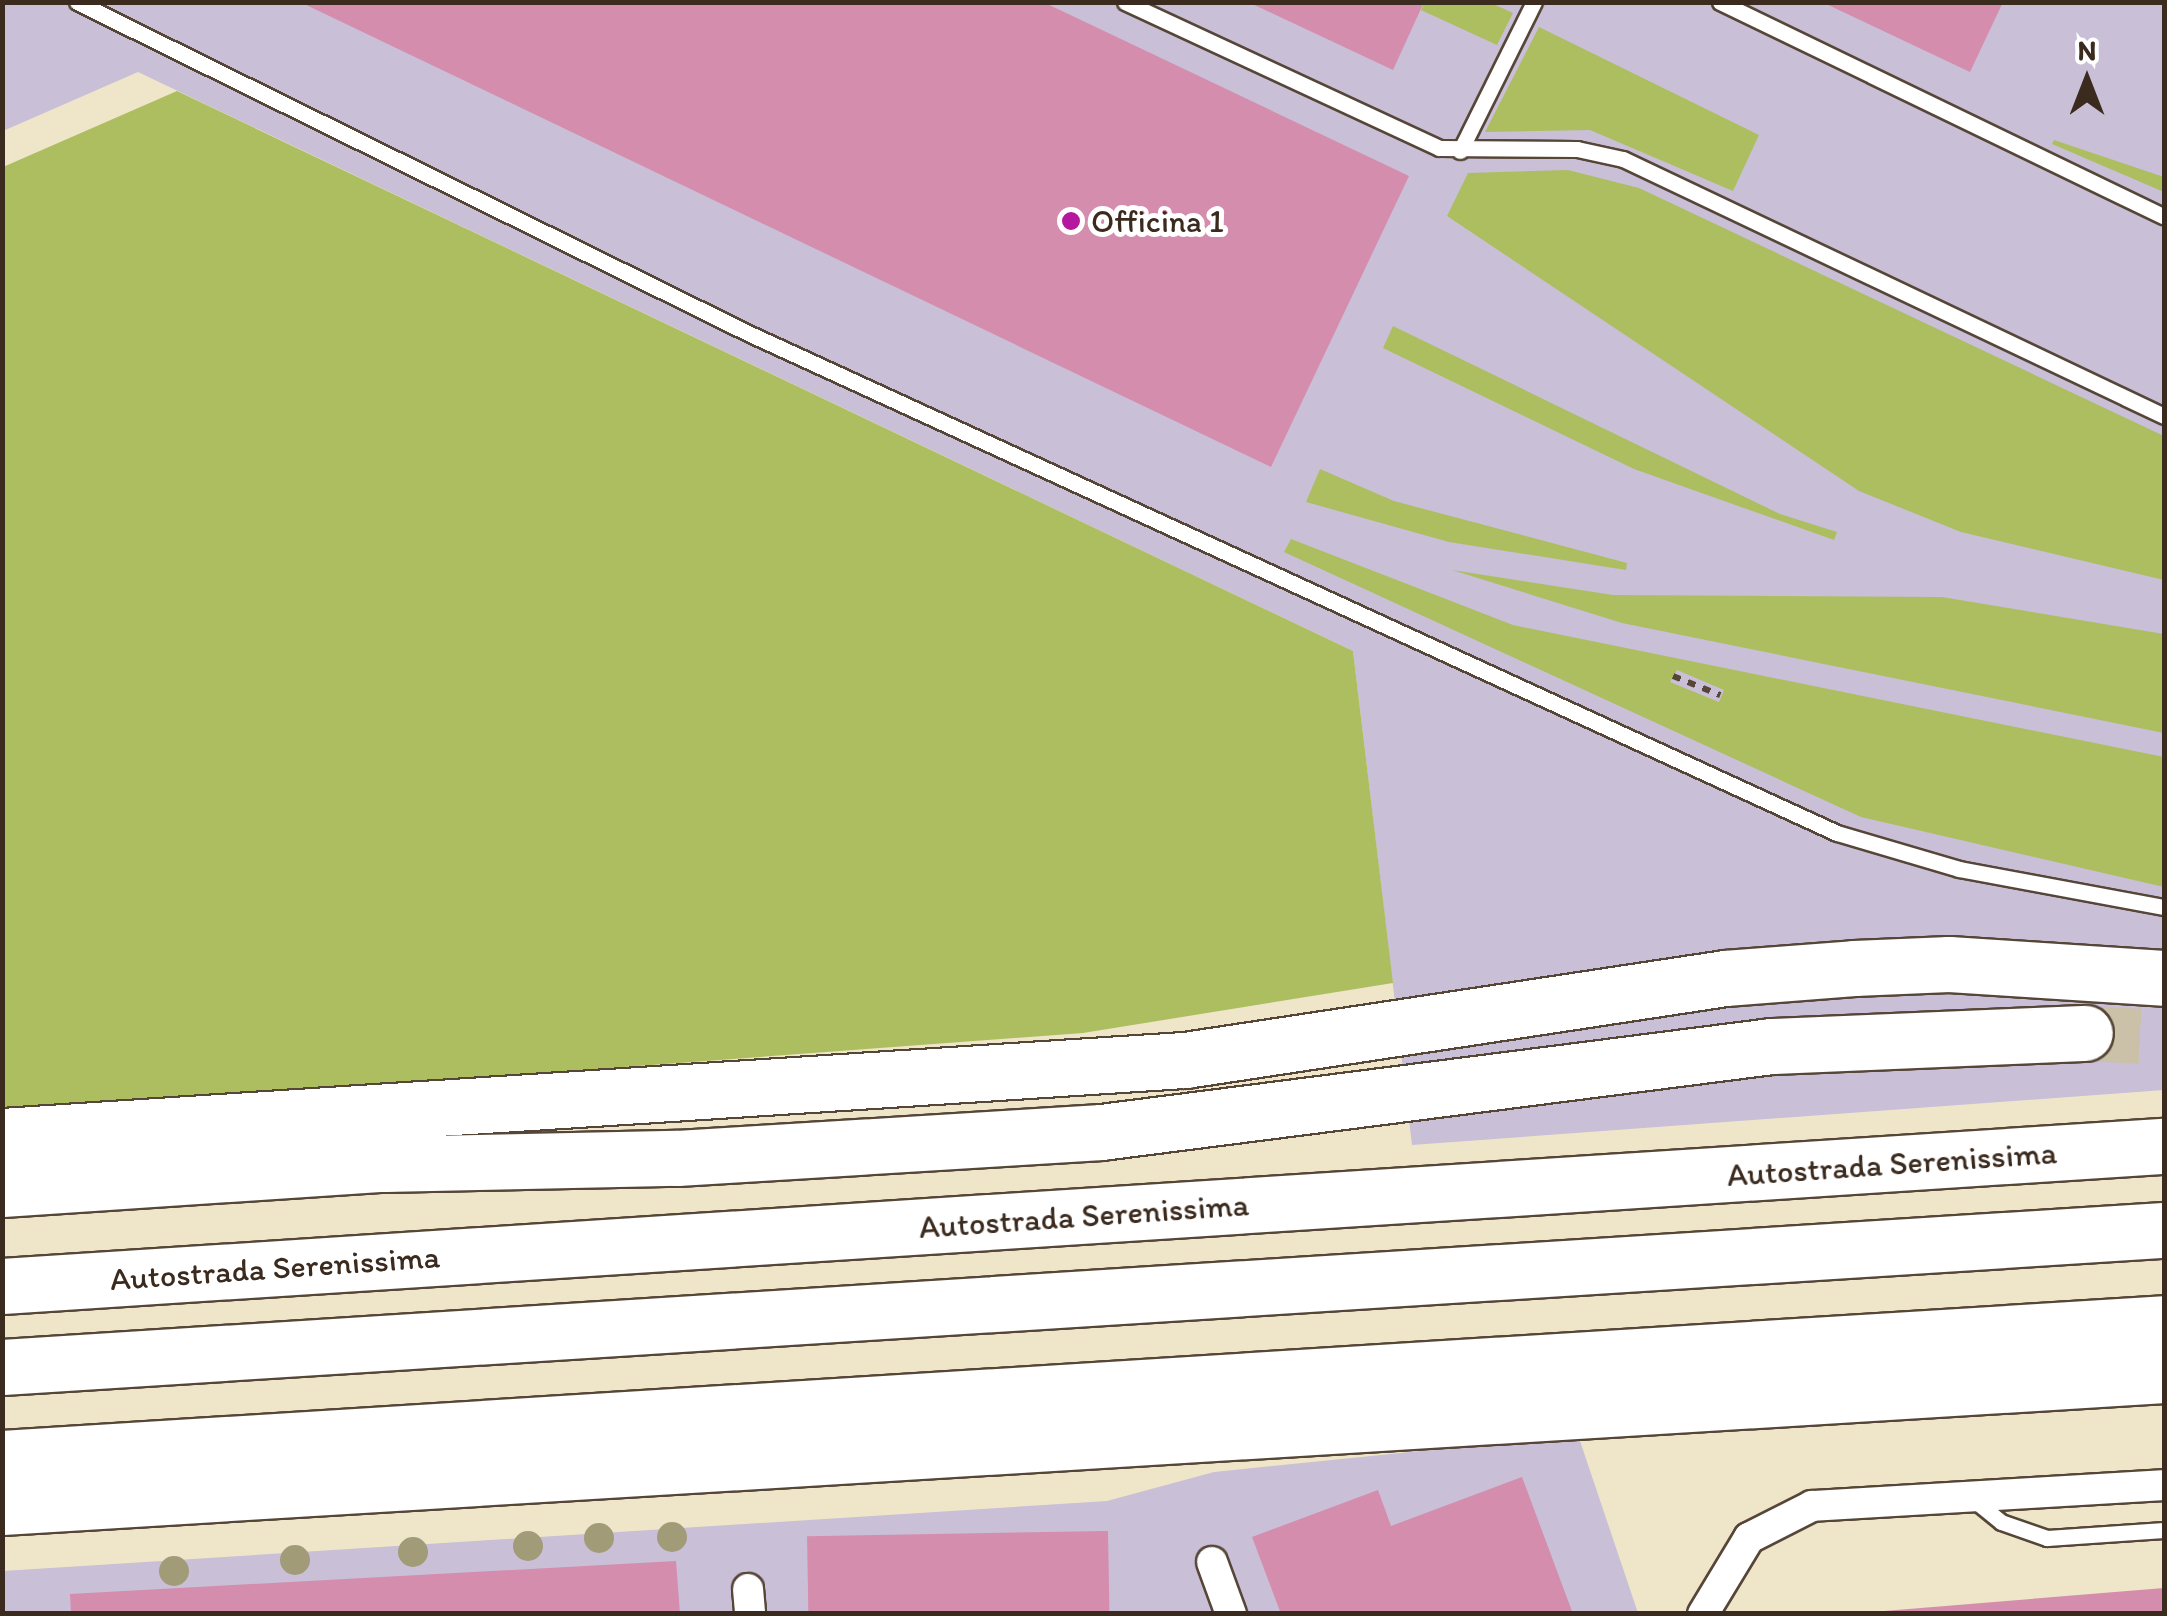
<!DOCTYPE html>
<style>
body{margin:0}
#map{position:relative;width:2167px;height:1616px;overflow:hidden;background:#efe6ca;font-family:Itim,sans-serif}
div>[style]{position:absolute}
.industrial>*{inset:0;background:#c9bfd7}
.green>*{inset:0;background:#adbe61}
.building>*{inset:0;background:#d48dad;transform-origin:0 0}
.highway-tunnel>*{height:55px;margin-top:-27.5px;transform-origin:0;background:repeating-linear-gradient(90deg,#cbc0a8 0 55px,transparent 0 83px)}
.path>*{height:6px;margin-top:-3px;transform-origin:0;background:repeating-linear-gradient(90deg,#564638 0 8px,transparent 0 16px)}
.roads{filter:drop-shadow(2px 0 #564638) drop-shadow(-2px 0 #564638) drop-shadow(0 2px #564638) drop-shadow(0 -2px #564638)}
.lane>*{height:15px;margin:-7.5px;padding:0 7.5px;transform-origin:7.5px;border-radius:7.5px;background:#fff}
.street>*{height:30px;margin:-15px;padding:0 15px;transform-origin:15px;border-radius:15px;background:#fff}
.highway>*{height:55px;margin:-27.5px;padding:0 27.5px;transform-origin:27.5px;border-radius:27.5px;background:#fff}
.trees>*{width:30px;height:30px;margin:-15px;border-radius:50%;background:#a29b78}
.dots>*{width:28px;height:28px;translate:-50% -50%;box-sizing:border-box;border:5px solid #fff;border-radius:50%}
span{translate:-50% -50%;white-space:nowrap;text-align:center;line-height:1.15;-webkit-text-stroke:10px #fff;paint-order:stroke}
.poi-label{font-size:32px;color:#3b2a1e}
.left{translate:0 -50%;text-align:left}
.street-label{font-size:32px;color:#3b2a1e}
.frame{position:absolute;inset:0;border:5px solid #3b2a1e;pointer-events:none}
.north{position:absolute;left:2037px;top:30px;width:100px;height:100px;-webkit-text-stroke:8px #fff;paint-order:stroke;rotate:0deg;font-size:28px;font-weight:700;line-height:40px;text-align:center;color:#3b2a1e}
.north::after{content:'';display:block;margin:auto;width:35px;height:45px;background:#3b2a1e;clip-path:polygon(50% 0,100% 100%,50% 72%,0 100%)}
</style>
<div id="map">
<div class="industrial">
<div style="clip-path:polygon(3px 3px,2164px 3px,2164px 1090px,1412px 1145px,1353px 651px,138px 72px,3px 131px)"></div>
<div style="clip-path:polygon(1578px 1435px,1638px 1613px,3px 1614px,3px 1571px,1107px 1501px,1214px 1472px)"></div>
</div>
<div class="green">
<div style="clip-path:polygon(1491px 3px,1513px 13px,1497px 45px,1421px 10px,1424px 3px)"></div>
<div style="clip-path:polygon(1539px 27px,1759px 135px,1733px 191px,1590px 130px,1485px 132px)"></div>
<div style="clip-path:polygon(177px 91px,1353px 651px,1393px 983px,1083px 1033px,3px 1113px,3px 167px)"></div>
<div style="clip-path:polygon(2054px 140px,2164px 177px,2164px 192px,2052px 144px)"></div>
<div style="clip-path:polygon(1568px 170px,1639px 188px,2164px 436px,2164px 580px,1961px 532px,1859px 491px,1447px 216px,1468px 173px)"></div>
<div style="clip-path:polygon(1393px 326px,1780px 514px,1837px 532px,1834px 540px,1634px 469px,1383px 348px)"></div>
<div style="clip-path:polygon(1320px 469px,1394px 501px,1627px 563px,1626px 570px,1449px 542px,1306px 502px)"></div>
<div style="clip-path:polygon(evenodd,1291px 539px,1513px 625px,2164px 757px,2164px 887px,1861px 817px,1284px 552px,1291px 539px,1677px 670px,1724px 690px,1719px 702px,1670px 682px,1677px 670px)"></div>
<div style="clip-path:polygon(1452px 570px,1613px 595px,1942px 597px,2164px 634px,2164px 733px,1622px 623px)"></div>
</div>
<div class="building">
<div style="clip-path:polygon(300px 2px,1043px 2px,1409px 176px,1271px 467px)"></div>
<div style="clip-path:polygon(1248px 2px,1424px 2px,1393px 70px)"></div>
<div style="clip-path:polygon(1822px 2px,2003px 2px,1970px 72px)"></div>
<div style="clip-path:polygon(1522px 1477px,1573px 1614px,1281px 1614px,1252px 1537px,1378px 1490px,1391px 1526px)"></div>
<div style="left:1108px;top:1531px;width:83px;height:301px;rotate:89deg"></div>
<div style="clip-path:polygon(676px 1561px,680px 1614px,71px 1614px,70px 1594px)"></div>
<div style="clip-path:polygon(2164px 1588px,2164px 1614px,1884px 1614px,1884px 1611px)"></div>
</div>
<div class="highway-tunnel">
<div style="left:2085px;top:1033px;width:79px;rotate:2.9deg"></div>
</div>
<div class="path">
<div style="left:1673px;top:676px;width:51px;rotate:22deg"></div>
</div>
<div class="roads">
<div class="lane">
<div style="left:77px;top:2px;width:750px;rotate:26.26deg"></div>
<div style="left:750px;top:334px;width:1196px;rotate:24.66deg"></div>
<div style="left:1837px;top:833px;width:127px;rotate:16.4deg"></div>
<div style="left:1959px;top:869px;width:208px;rotate:10.5deg"></div>
<div style="left:1125px;top:2px;width:346px;rotate:24.9deg"></div>
<div style="left:1439px;top:148px;width:138px;rotate:0.4deg"></div>
<div style="left:1577px;top:149px;width:47px;rotate:12.3deg"></div>
<div style="left:1623px;top:159px;width:599px;rotate:25.41deg"></div>
<div style="left:1720px;top:2px;width:493px;rotate:25.8deg"></div>
<div style="left:1460px;top:151px;width:166px;rotate:-63.6deg"></div>
<div style="left:1974px;top:1500px;width:35px;rotate:39deg"></div>
<div style="left:2001px;top:1522px;width:49px;rotate:19.2deg"></div>
<div style="left:2047px;top:1538px;width:117px;rotate:-3.9deg"></div>
</div>
<div class="street">
<div style="left:1212px;top:1562px;width:55px;rotate:69.9deg"></div>
<div style="left:748px;top:1589px;width:25px;rotate:85deg"></div>
<div style="left:1703px;top:1614px;width:89px;rotate:-58.8deg"></div>
<div style="left:1749px;top:1538px;width:71px;rotate:-26.9deg"></div>
<div style="left:1812px;top:1506px;width:353px;rotate:-3.4deg"></div>
</div>
<div class="highway">
<div style="left:2px;top:1136px;width:1185px;rotate:-3.68deg"></div>
<div style="left:1185px;top:1060px;width:546px;rotate:-8.63deg"></div>
<div style="left:1725px;top:978px;width:129px;rotate:-4.4deg"></div>
<div style="left:1854px;top:968px;width:95px;rotate:-2.4deg"></div>
<div style="left:1949px;top:964px;width:215px;rotate:3.7deg"></div>
<div style="left:384px;top:1164px;width:293px;rotate:-1.2deg"></div>
<div style="left:677px;top:1158px;width:425px;rotate:-3.5deg"></div>
<div style="left:1101px;top:1132px;width:675px;rotate:-7.31deg"></div>
<div style="left:1771px;top:1046px;width:314px;rotate:-2.4deg"></div>
<div style="left:2px;top:1189px;width:419px;rotate:-3.8deg"></div>
<div style="left:2px;top:1286px;width:2167px;rotate:-3.71deg"></div>
<div style="left:2px;top:1367px;width:2166px;rotate:-3.63deg"></div>
<div style="left:2px;top:1458px;width:2166px;rotate:-3.57deg"></div>
<div style="left:2px;top:1507px;width:2166px;rotate:-3.49deg"></div>
</div>
</div>
<div class="trees">
<div style="left:672px;top:1537px"></div>
<div style="left:599px;top:1538px"></div>
<div style="left:528px;top:1546px"></div>
<div style="left:413px;top:1552px"></div>
<div style="left:295px;top:1560px"></div>
<div style="left:174px;top:1571px"></div>
</div>
<div class="dots">
<div style="left:1071px;top:221px;background:#b5179e"></div>
</div>
<div class="poi-label">
<span class="left" style="left:1091px;top:221px">Officina 1</span>
</div>
<div class="street-label">
<span style="left:1892px;top:1164px;rotate:-4deg">Autostrada Serenissima</span>
<span style="left:1084px;top:1216px;rotate:-4deg">Autostrada Serenissima</span>
<span style="left:275px;top:1268px;rotate:-4deg">Autostrada Serenissima</span>
</div>
<div class="frame"></div>
<div class="north">N</div>
</div>
